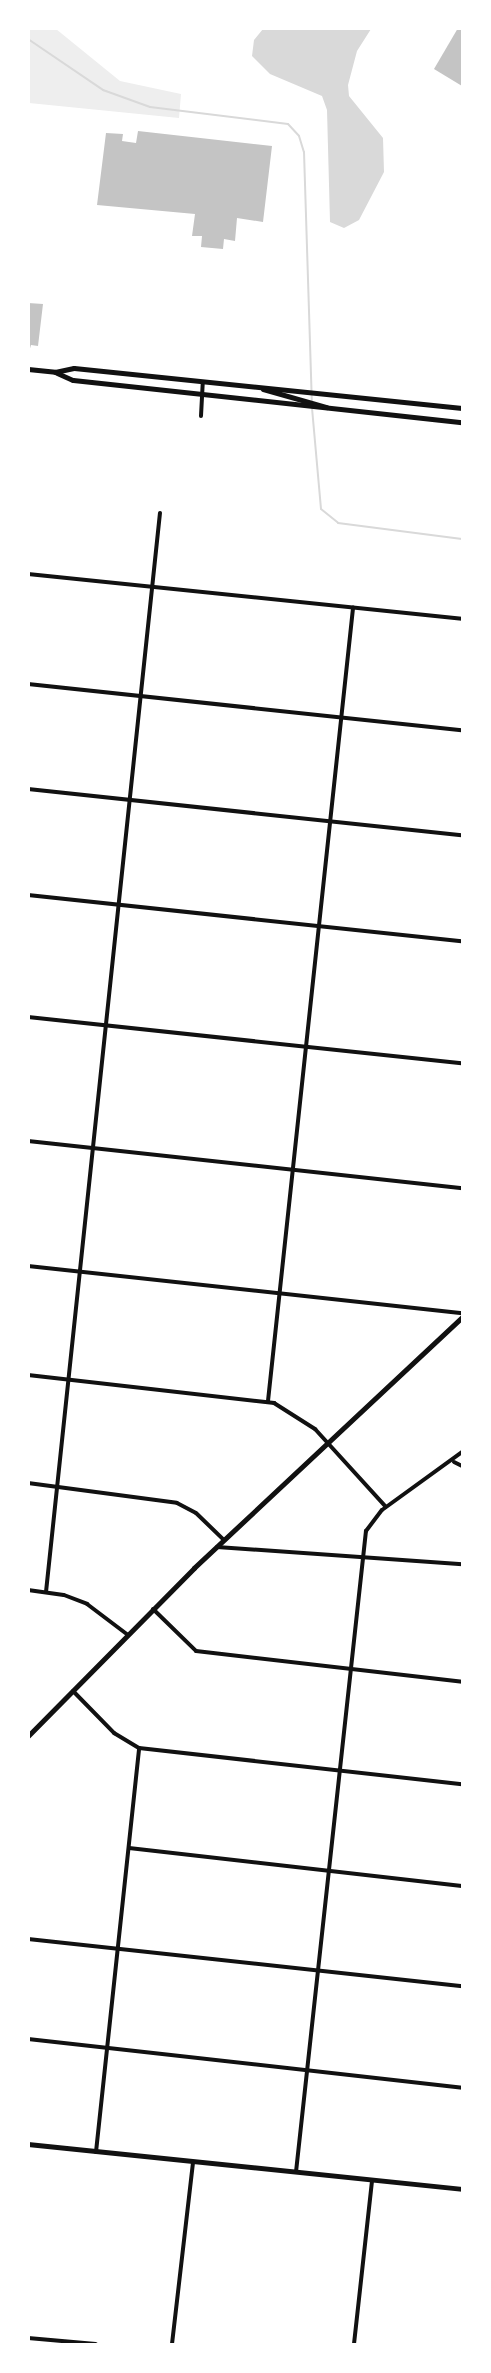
<!DOCTYPE html>
<style>
body{margin:0}
#map{position:relative;width:491px;height:2373px;overflow:hidden;background:#fff;font-family:Bitter,serif}
div>[style]{position:absolute}
.green>*{inset:0;background:#eee}
.water>*{inset:0;background:#d9d9d9}
.stream>*{height:2px;margin:-1px;padding:0 1px;transform-origin:1px;border-radius:1px;background:#d9d9d9}
.building>*{inset:0;background:#c4c4c4}
.minor>*{height:4px;margin:-2px;padding:0 2px;transform-origin:2px;border-radius:2px;background:#111}
.tertiary>*{height:4.5px;margin:-2.25px;padding:0 2.25px;transform-origin:2.25px;border-radius:2.25px;background:#111}
.secondary>*{height:4.5px;margin:-2.25px;padding:0 2.25px;transform-origin:2.25px;border-radius:2.25px;background:#111}
.primary>*{height:5px;margin:-2.5px;padding:0 2.5px;transform-origin:2.5px;border-radius:2.5px;background:#111}
span{translate:-50% -50%;white-space:nowrap;text-align:center;line-height:1.15;-webkit-text-stroke:6px #fff;paint-order:stroke}
.frame{position:absolute;inset:0;border:30px solid #fff;pointer-events:none}
</style>
<div id="map">
<div class="green">
<div style="clip-path:polygon(29px 28px,56px 29px,120px 81px,181px 94px,179px 118px,29px 103px)"></div>
</div>
<div class="water">
<div style="clip-path:polygon(263px 29px,371px 29px,357px 51px,348px 85px,349px 96px,383px 138px,384px 172px,359px 220px,344px 228px,330px 222px,327px 110px,322px 96px,270px 74px,252px 56px,254px 40px)"></div>
</div>
<div class="stream">
<div style="left:28px;top:39px;width:91px;rotate:34.2deg"></div>
<div style="left:103px;top:90px;width:50px;rotate:19.9deg"></div>
<div style="left:150px;top:107px;width:139px;rotate:7deg"></div>
<div style="left:288px;top:124px;width:16px;rotate:47deg"></div>
<div style="left:299px;top:136px;width:17px;rotate:73deg"></div>
<div style="left:304px;top:152px;width:250px;rotate:88.2deg"></div>
<div style="left:312px;top:408px;width:101px;rotate:84.9deg"></div>
<div style="left:321px;top:509px;width:22px;rotate:39deg"></div>
<div style="left:338px;top:523px;width:125px;rotate:7.4deg"></div>
</div>
<div class="building">
<div style="clip-path:polygon(458px 28px,462px 28px,462px 86px,434px 69px)"></div>
<div style="clip-path:polygon(138px 131px,272px 146px,263px 222px,237px 218px,235px 241px,224px 239px,223px 249px,201px 247px,202px 236px,192px 236px,195px 214px,97px 205px,106px 133px,123px 134px,122px 141px,136px 143px)"></div>
<div style="clip-path:polygon(28px 303px,43px 304px,38px 346px,31px 345px,29px 352px)"></div>
</div>
<div class="minor">
<div style="left:201px;top:416px;width:34px;rotate:-87deg"></div>
<div style="left:28px;top:574px;width:436px;rotate:5.9deg"></div>
<div style="left:28px;top:684px;width:436px;rotate:6.1deg"></div>
<div style="left:28px;top:789px;width:436px;rotate:6.1deg"></div>
<div style="left:28px;top:895px;width:436px;rotate:6.1deg"></div>
<div style="left:28px;top:1017px;width:436px;rotate:6.1deg"></div>
<div style="left:28px;top:1141px;width:437px;rotate:6.2deg"></div>
<div style="left:28px;top:1266px;width:437px;rotate:6.2deg"></div>
<div style="left:28px;top:1375px;width:248px;rotate:6.5deg"></div>
<div style="left:274px;top:1403px;width:49px;rotate:32.4deg"></div>
<div style="left:315px;top:1429px;width:105px;rotate:47.7deg"></div>
<div style="left:268px;top:1401px;width:798px;rotate:-83.88deg"></div>
<div style="left:454px;top:1462px;width:9px;rotate:27deg"></div>
<div style="left:28px;top:1483px;width:150px;rotate:7.6deg"></div>
<div style="left:177px;top:1503px;width:21px;rotate:28deg"></div>
<div style="left:196px;top:1513px;width:39px;rotate:44deg"></div>
<div style="left:217px;top:1547px;width:246px;rotate:4deg"></div>
<div style="left:28px;top:1590px;width:36px;rotate:8deg"></div>
<div style="left:64px;top:1595px;width:25px;rotate:21deg"></div>
<div style="left:87px;top:1604px;width:51px;rotate:37.1deg"></div>
<div style="left:46px;top:1592px;width:1085px;rotate:-83.97deg"></div>
<div style="left:153px;top:1609px;width:60px;rotate:44.3deg"></div>
<div style="left:196px;top:1651px;width:268px;rotate:6.6deg"></div>
<div style="left:73px;top:1691px;width:59px;rotate:45.7deg"></div>
<div style="left:114px;top:1733px;width:29px;rotate:31deg"></div>
<div style="left:139px;top:1748px;width:325px;rotate:6.4deg"></div>
<div style="left:129px;top:1848px;width:335px;rotate:6.5deg"></div>
<div style="left:28px;top:1939px;width:437px;rotate:6.2deg"></div>
<div style="left:28px;top:2039px;width:437px;rotate:6.4deg"></div>
<div style="left:96px;top:2152px;width:406px;rotate:-83.9deg"></div>
<div style="left:296px;top:2172px;width:645px;rotate:-83.77deg"></div>
<div style="left:366px;top:1531px;width:26px;rotate:-53deg"></div>
<div style="left:382px;top:1510px;width:99px;rotate:-35.9deg"></div>
<div style="left:28px;top:2338px;width:68px;rotate:5deg"></div>
<div style="left:172px;top:2344px;width:182px;rotate:-83.4deg"></div>
<div style="left:354px;top:2344px;width:165px;rotate:-83.7deg"></div>
</div>
<div class="tertiary">
<div style="left:28px;top:1736px;width:236px;rotate:-45.3deg"></div>
<div style="left:194px;top:1568px;width:367px;rotate:-43.1deg"></div>
</div>
<div class="secondary">
<div style="left:28px;top:2144px;width:436px;rotate:5.9deg"></div>
</div>
<div class="primary">
<div style="left:28px;top:369px;width:27px;rotate:6deg"></div>
<div style="left:55px;top:372px;width:19px;rotate:-12deg"></div>
<div style="left:74px;top:368px;width:390px;rotate:5.9deg"></div>
<div style="left:57px;top:373px;width:17px;rotate:24deg"></div>
<div style="left:73px;top:380px;width:391px;rotate:6.2deg"></div>
<div style="left:263px;top:389px;width:66px;rotate:15.9deg"></div>
</div>
<div class="frame"></div>
</div>
